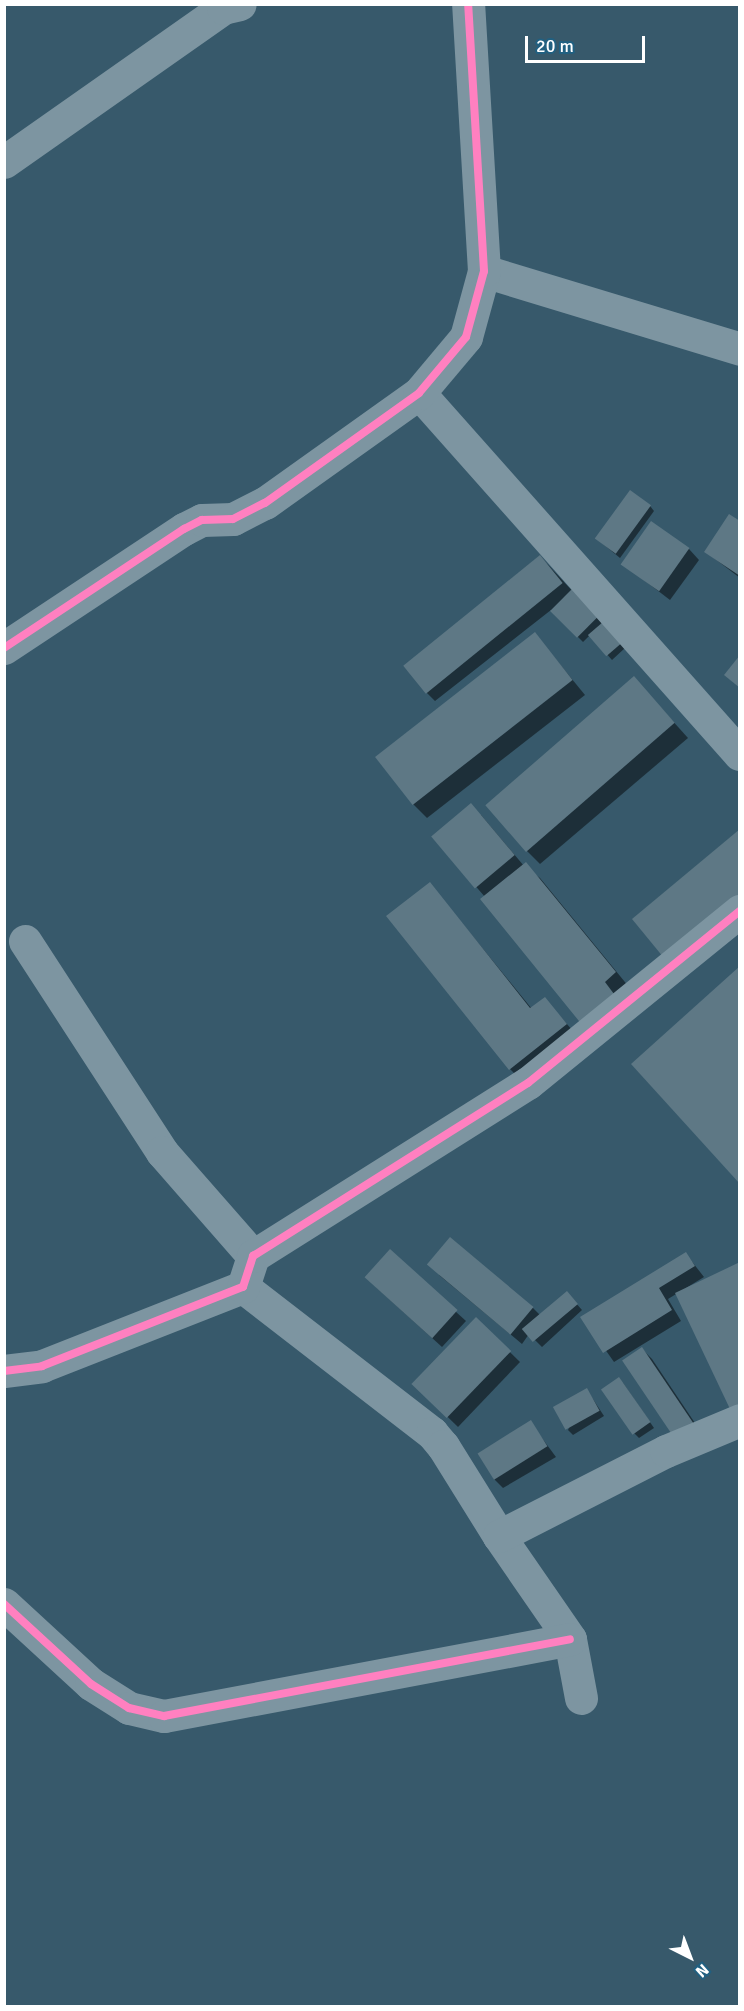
<!DOCTYPE html>
<style>
body{margin:0}
#map{position:relative;width:744px;height:2011px;overflow:hidden;background:#37596b;font-family:Signika,sans-serif}
div>[style]{position:absolute}
.shadow>*{inset:0;background:#0007}
.building>*{inset:0;background:#5e7885;transform-origin:0 0}
.street>*{height:33px;margin:-16.5px;padding:0 16.5px;transform-origin:16.5px;border-radius:16.5px;background:#7d95a1}
.cycleway>*{height:8px;margin:-4px;padding:0 4px;transform-origin:4px;border-radius:4px;background:#ff80c0}
span{translate:-50% -50%;white-space:nowrap;text-align:center;line-height:1.15;-webkit-text-stroke:5px #216081;paint-order:stroke}
.frame{position:absolute;inset:0;border:6px solid #fff;pointer-events:none}
.north{position:absolute;left:660px;top:1927px;width:60px;height:60px;-webkit-text-stroke:4px #216081;paint-order:stroke;rotate:138deg;font-size:16px;font-weight:700;line-height:24px;text-align:center;color:#fff}
.north::after{content:'';display:block;margin:auto;width:21px;height:27px;background:#fff;clip-path:polygon(50% 0,100% 100%,50% 72%,0 100%)}
.scale{position:absolute;left:525px;top:36px;width:120px;height:27px;box-sizing:border-box;border:3px solid #fff;border-top:0;padding-left:8px;font-size:18px;line-height:21px;white-space:nowrap;color:#fff;-webkit-text-stroke:4px #216081;paint-order:stroke}
</style>
<div id="map">
<div class="shadow">
<div style="clip-path:polygon(650px 506px,654px 511px,620px 558px,597px 539px)"></div>
<div style="clip-path:polygon(740px 523px,740px 578px,706px 552px)"></div>
<div style="clip-path:polygon(689px 549px,699px 560px,670px 600px,623px 564px)"></div>
<div style="clip-path:polygon(540px 556px,625px 648px,612px 660px,590px 635px,583px 642px,551px 610px,435px 701px,425px 691px)"></div>
<div style="clip-path:polygon(535px 634px,585px 695px,427px 818px,413px 804px)"></div>
<div style="clip-path:polygon(634px 678px,688px 738px,540px 864px,526px 850px)"></div>
<div style="clip-path:polygon(481px 815px,524px 866px,540px 878px,629px 987px,618px 997px,485px 897px,433px 837px)"></div>
<div style="clip-path:polygon(430px 884px,532px 1009px,545px 999px,580px 1039px,524px 1083px,510px 1069px)"></div>
<div style="clip-path:polygon(686px 1254px,704px 1277px,668px 1299px,681px 1321px,614px 1362px,583px 1318px)"></div>
<div style="clip-path:polygon(439px 1275px,533px 1308px,542px 1317px,567px 1293px,582px 1310px,542px 1347px,529px 1334px,522px 1344px)"></div>
<div style="clip-path:polygon(376px 1287px,455px 1311px,466px 1321px,442px 1347px)"></div>
<div style="clip-path:polygon(476px 1319px,520px 1362px,458px 1427px,424px 1394px)"></div>
<div style="clip-path:polygon(642px 1349px,652px 1359px,705px 1438px,684px 1445px)"></div>
<div style="clip-path:polygon(623px 1383px,654px 1428px,639px 1438px,634px 1433px)"></div>
<div style="clip-path:polygon(587px 1390px,604px 1416px,573px 1435px,568px 1430px)"></div>
<div style="clip-path:polygon(530px 1422px,556px 1457px,503px 1488px,493px 1478px)"></div>
</div>
<div class="building">
<div style="left:630px;top:490px;width:26px;height:60px;rotate:36deg"></div>
<div style="clip-path:polygon(729px 514px,740px 521px,740px 576px,704px 552px)"></div>
<div style="left:651px;top:521px;width:47px;height:53px;rotate:35deg"></div>
<div style="left:540px;top:555px;width:36px;height:176px;rotate:51deg"></div>
<div style="left:572px;top:589px;width:38px;height:31px;rotate:45deg"></div>
<div style="left:603px;top:622px;width:28px;height:20px;rotate:49deg"></div>
<div style="left:535px;top:632px;width:61px;height:203px;rotate:52deg"></div>
<div style="clip-path:polygon(740px 655px,740px 688px,724px 675px)"></div>
<div style="left:634px;top:676px;width:62px;height:197px;rotate:49deg"></div>
<div style="left:471px;top:803px;width:68px;height:52px;rotate:50deg"></div>
<div style="clip-path:polygon(740px 829px,740px 895px,664px 958px,632px 919px)"></div>
<div style="clip-path:polygon(526px 862px,616px 972px,605px 982px,617px 998px,583px 1026px,480px 899px)"></div>
<div style="clip-path:polygon(430px 882px,530px 1008px,545px 997px,567px 1024px,509px 1070px,386px 916px)"></div>
<div style="clip-path:polygon(740px 966px,740px 1184px,631px 1064px)"></div>
<div style="left:450px;top:1237px;width:109px;height:36px;rotate:40deg"></div>
<div style="left:390px;top:1249px;width:91px;height:38px;rotate:42deg"></div>
<div style="clip-path:polygon(686px 1252px,695px 1266px,659px 1288px,672px 1310px,603px 1353px,580px 1317px)"></div>
<div style="clip-path:polygon(740px 1262px,740px 1405px,730px 1409px,675px 1293px)"></div>
<div style="left:567px;top:1291px;width:17px;height:59px;rotate:50deg"></div>
<div style="left:476px;top:1317px;width:49px;height:93px;rotate:44deg"></div>
<div style="left:642px;top:1347px;width:98px;height:24px;rotate:56deg"></div>
<div style="left:619px;top:1377px;width:55px;height:22px;rotate:55deg"></div>
<div style="left:587px;top:1388px;width:26px;height:39px;rotate:61deg"></div>
<div style="left:531px;top:1420px;width:31px;height:63px;rotate:58deg"></div>
</div>
<div class="street">
<div style="left:4px;top:162px;width:268px;rotate:-35.1deg"></div>
<div style="left:223px;top:8px;width:17px;rotate:-13deg"></div>
<div style="left:484px;top:271px;width:268px;rotate:16.9deg"></div>
<div style="left:419px;top:393px;width:483px;rotate:48.4deg"></div>
<div style="left:4px;top:648px;width:216px;rotate:-33.5deg"></div>
<div style="left:184px;top:529px;width:20px;rotate:-27deg"></div>
<div style="left:202px;top:520px;width:31px;rotate:-2deg"></div>
<div style="left:233px;top:519px;width:36px;rotate:-27deg"></div>
<div style="left:265px;top:503px;width:189px;rotate:-35.5deg"></div>
<div style="left:419px;top:393px;width:73px;rotate:-50deg"></div>
<div style="left:466px;top:337px;width:68px;rotate:-74.7deg"></div>
<div style="left:484px;top:271px;width:267px;rotate:-93.4deg"></div>
<div style="left:25px;top:941px;width:252px;rotate:57deg"></div>
<div style="left:162px;top:1152px;width:138px;rotate:48.8deg"></div>
<div style="left:243px;top:1287px;width:239px;rotate:37.7deg"></div>
<div style="left:432px;top:1433px;width:17px;rotate:50deg"></div>
<div style="left:443px;top:1446px;width:106px;rotate:58.1deg"></div>
<div style="left:499px;top:1536px;width:125px;rotate:55.4deg"></div>
<div style="left:570px;top:1639px;width:60px;rotate:79.4deg"></div>
<div style="left:4px;top:1371px;width:38px;rotate:-7deg"></div>
<div style="left:42px;top:1366px;width:216px;rotate:-21.5deg"></div>
<div style="left:243px;top:1287px;width:33px;rotate:-72deg"></div>
<div style="left:253px;top:1256px;width:325px;rotate:-32.2deg"></div>
<div style="left:528px;top:1083px;width:273px;rotate:-39.1deg"></div>
<div style="left:499px;top:1536px;width:187px;rotate:-27deg"></div>
<div style="left:666px;top:1451px;width:80px;rotate:-22.7deg"></div>
<div style="left:4px;top:1604px;width:118px;rotate:42.6deg"></div>
<div style="left:91px;top:1684px;width:45px;rotate:32.3deg"></div>
<div style="left:129px;top:1708px;width:36px;rotate:13deg"></div>
<div style="left:164px;top:1716px;width:413px;rotate:-10.7deg"></div>
</div>
<div class="cycleway">
<div style="left:4px;top:648px;width:216px;rotate:-33.5deg"></div>
<div style="left:184px;top:529px;width:20px;rotate:-27deg"></div>
<div style="left:202px;top:520px;width:31px;rotate:-2deg"></div>
<div style="left:233px;top:519px;width:36px;rotate:-27deg"></div>
<div style="left:265px;top:503px;width:189px;rotate:-35.5deg"></div>
<div style="left:419px;top:393px;width:73px;rotate:-50deg"></div>
<div style="left:466px;top:337px;width:68px;rotate:-74.7deg"></div>
<div style="left:484px;top:271px;width:267px;rotate:-93.4deg"></div>
<div style="left:4px;top:1371px;width:38px;rotate:-7deg"></div>
<div style="left:42px;top:1366px;width:216px;rotate:-21.5deg"></div>
<div style="left:243px;top:1287px;width:33px;rotate:-72deg"></div>
<div style="left:253px;top:1256px;width:325px;rotate:-32.2deg"></div>
<div style="left:528px;top:1083px;width:273px;rotate:-39.1deg"></div>
<div style="left:4px;top:1604px;width:118px;rotate:42.6deg"></div>
<div style="left:91px;top:1684px;width:45px;rotate:32.3deg"></div>
<div style="left:129px;top:1708px;width:36px;rotate:13deg"></div>
<div style="left:164px;top:1716px;width:413px;rotate:-10.7deg"></div>
</div>
<div class="frame"></div>
<div class="north">N</div>
<div class="scale">20 m</div>
</div>
